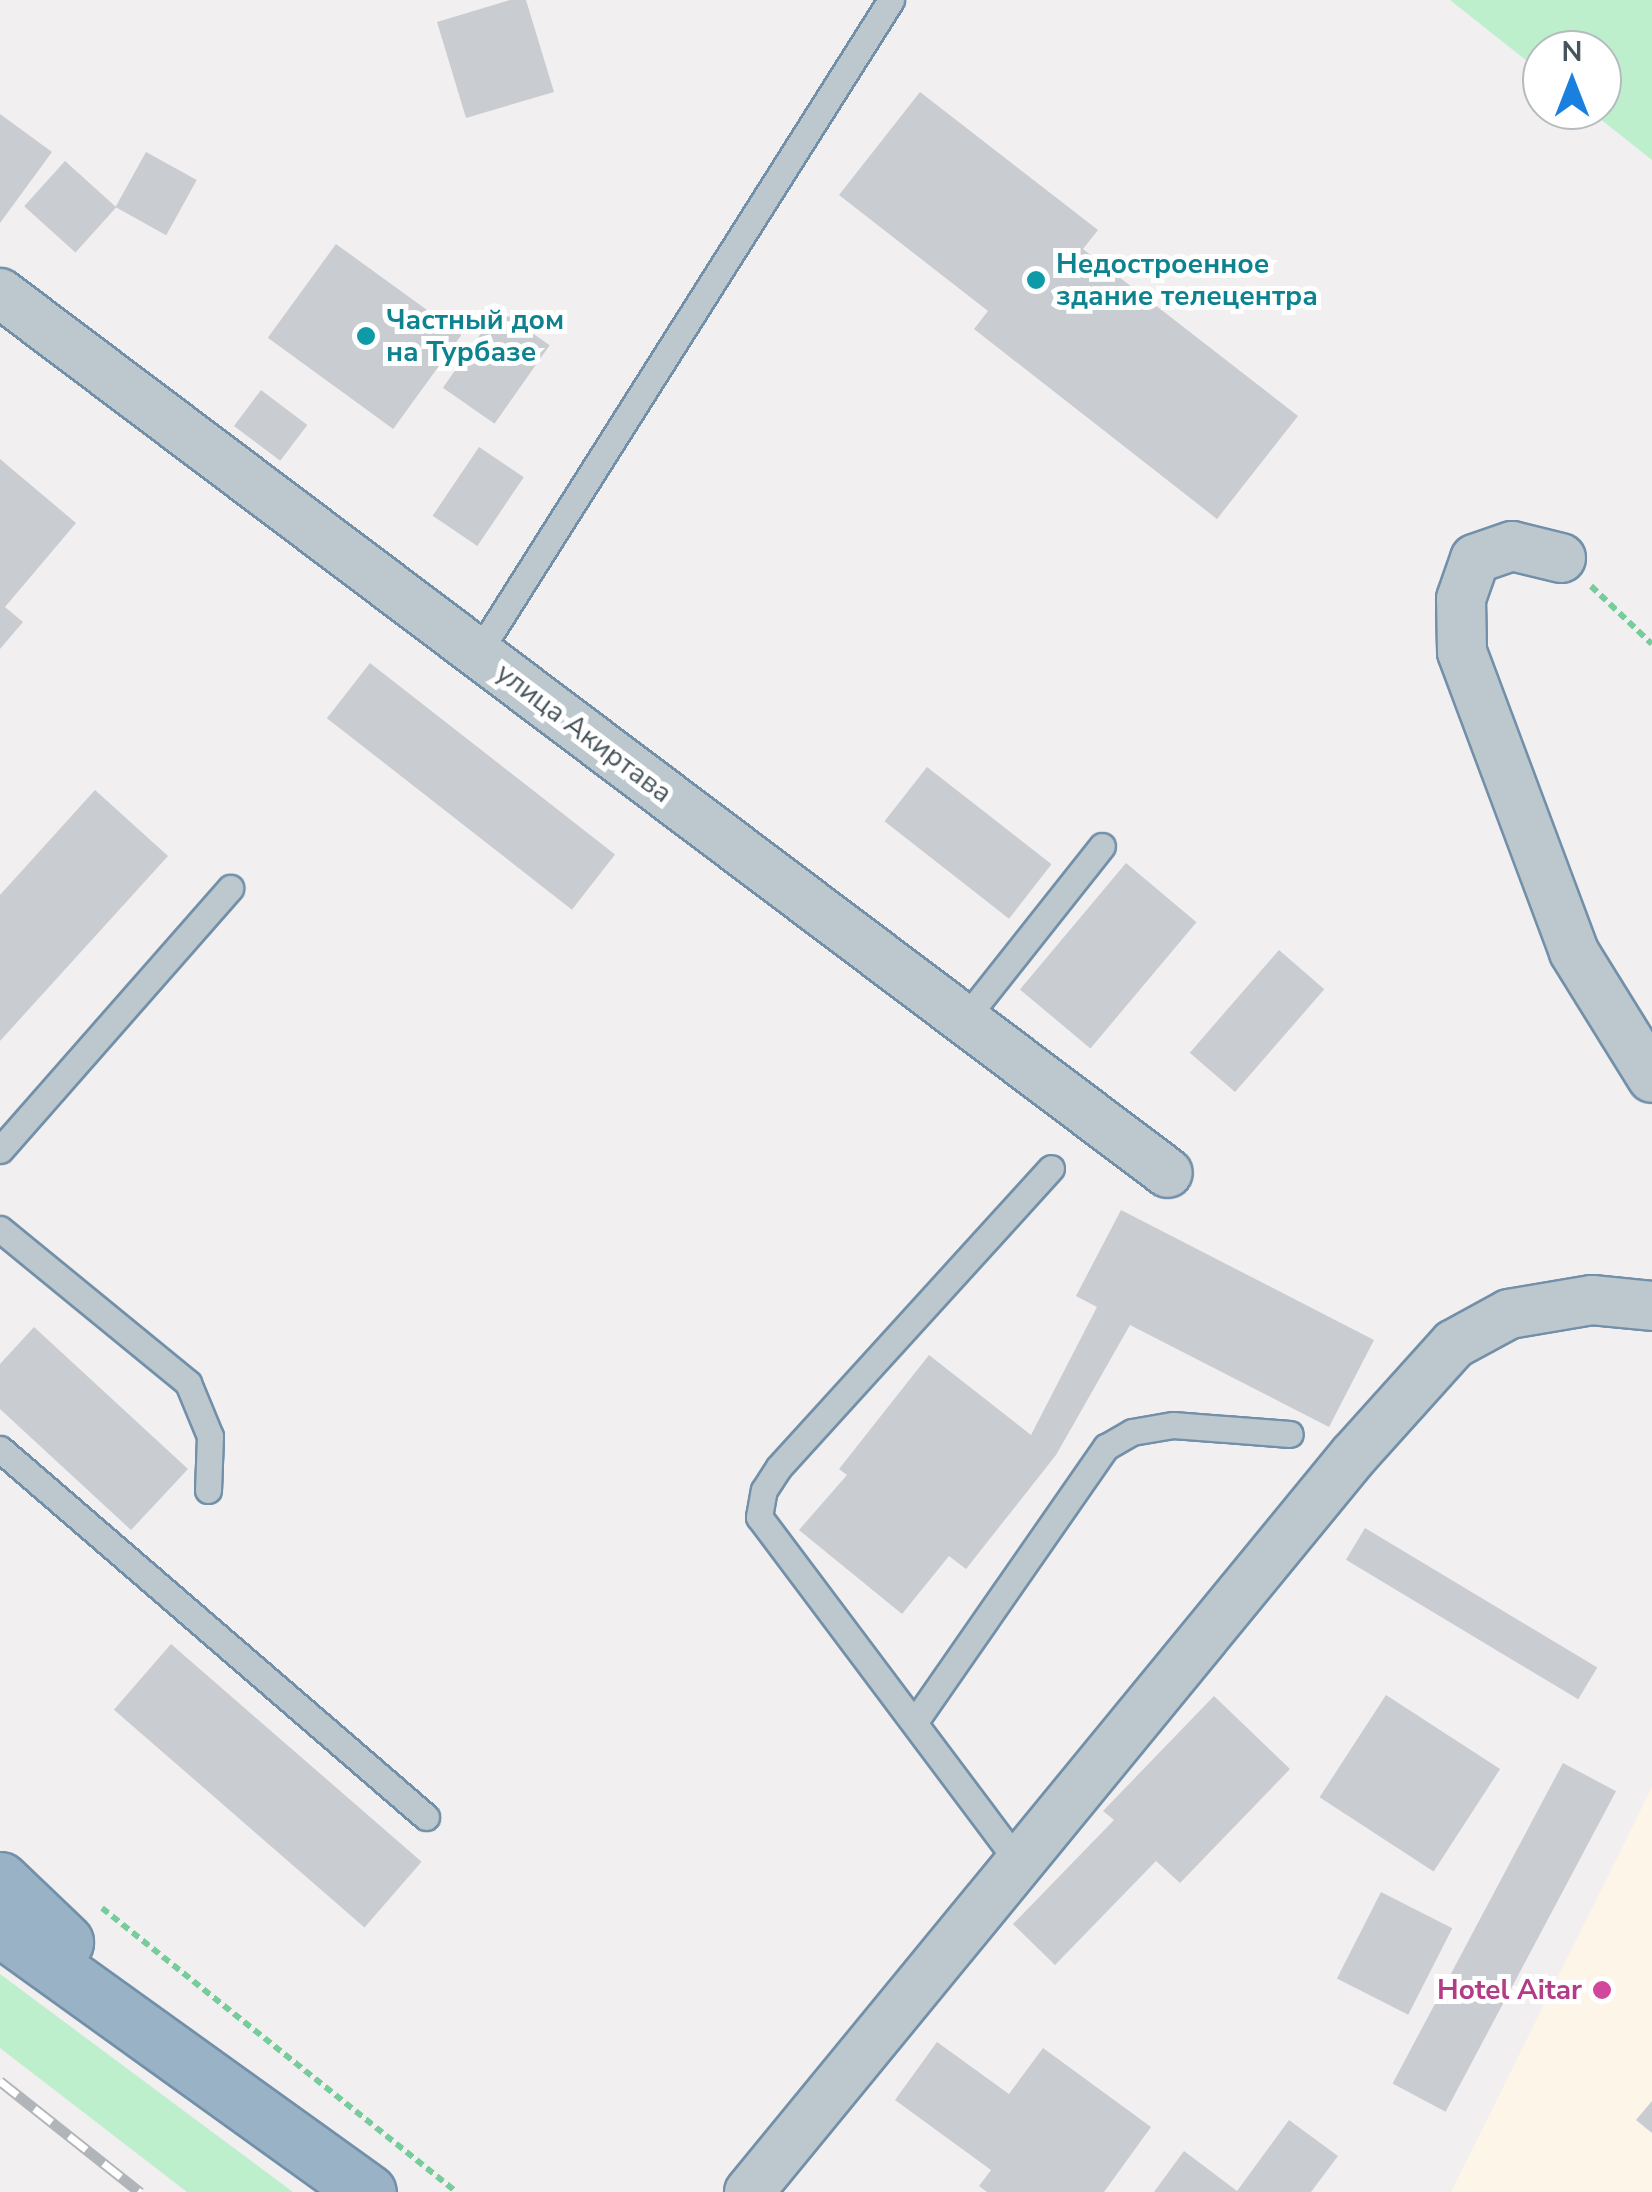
<!DOCTYPE html>
<meta charset="utf-8">
<style>
body{margin:0}
#map{position:relative;width:1652px;height:2192px;overflow:hidden;background:#f1efef;font-family:"Nunito Sans",sans-serif}
div>[style]{position:absolute}
.commercial>*{inset:0;background:#fcf5e8}
.green>*{inset:0;background:#bdefcd}
.building>*{inset:0;background:#c9ccd1;transform-origin:0 0}
.path>*{height:6px;margin-top:-3px;transform-origin:0;background:repeating-linear-gradient(90deg,#76cc9b 0 8px,transparent 0 13px)}
.roads{filter:drop-shadow(2px 0 #7290a9) drop-shadow(-2px 0 #7290a9) drop-shadow(0 2px #7290a9) drop-shadow(0 -2px #7290a9)}
.service>*{height:25px;margin:-12.5px;padding:0 12.5px;transform-origin:12.5px;border-radius:12.5px;background:#bdc7ce}
.minor>*{height:48px;margin:-24px;padding:0 24px;transform-origin:24px;border-radius:24px;background:#bdc7ce}
.trunk>*{height:55px;margin:-27.5px;padding:0 27.5px;transform-origin:27.5px;border-radius:27.5px;background:#9ab2c5}
.rail>*{height:11px;margin-top:-5.5px;transform-origin:0;background:repeating-linear-gradient(90deg,#fff 0 22px,#b1b5b9 0 44px);box-sizing:border-box;border-block:2px solid #b1b5b9}
.dots>*{width:28px;height:28px;translate:-50% -50%;box-sizing:border-box;border:5px solid #fff;border-radius:50%}
span{translate:-50% -50%;white-space:nowrap;text-align:center;line-height:1.15;-webkit-text-stroke:10px #fff;paint-order:stroke}
.culture-label{font-size:28px;color:#0d838f;font-weight:700}
.left{translate:0 -50%;text-align:left}
.street-label{font-size:28px;color:#47545c}
.hotel-label{font-size:28px;color:#b23c85;font-weight:700}
.right{translate:-100% -50%;text-align:right}
.north{position:absolute;left:1522px;top:30px;width:100px;height:100px;box-sizing:border-box;background:#fff;border:2px solid #b5bbbe;border-radius:50%;rotate:0deg;font-size:28px;font-weight:700;line-height:40px;text-align:center;color:#47545c}
.north::after{content:'';display:block;margin:auto;width:35px;height:45px;background:#1a80df;clip-path:polygon(50% 0,100% 100%,50% 72%,0 100%)}
</style>
<div id="map">
<div class="commercial">
<div style="clip-path:polygon(1652px 1787px,1652px 2192px,1451px 2192px)"></div>
</div>
<div class="green">
<div style="clip-path:polygon(1450px 0,1652px 0,1652px 160px,1589px 110px,1602px 110px,1602px 50px,1542px 50px,1542px 73px)"></div>
<div style="clip-path:polygon(0 1974px,293px 2192px,187px 2192px,0 2048px)"></div>
</div>
<div class="building">
<div style="clip-path:polygon(510px 0,526px 0,554px 92px,466px 118px,437px 22px)"></div>
<div style="clip-path:polygon(920px 92px,1098px 230px,1083px 249px,1298px 416px,1217px 519px,974px 329px,988px 311px,839px 195px)"></div>
<div style="clip-path:polygon(0 114px,52px 152px,0 223px)"></div>
<div style="left:146px;top:152px;width:58px;height:63px;rotate:29deg"></div>
<div style="left:65px;top:161px;width:69px;height:61px;rotate:42deg"></div>
<div style="left:336px;top:244px;width:155px;height:116px;rotate:36deg"></div>
<div style="left:498px;top:309px;width:63px;height:96px;rotate:35deg"></div>
<div style="left:261px;top:390px;width:58px;height:45px;rotate:37deg"></div>
<div style="left:479px;top:447px;width:54px;height:83px;rotate:34deg"></div>
<div style="clip-path:polygon(0 459px,76px 523px,5px 607px,23px 622px,0 649px)"></div>
<div style="left:370px;top:663px;width:311px;height:70px;rotate:38deg"></div>
<div style="left:927px;top:767px;width:158px;height:69px;rotate:38deg"></div>
<div style="clip-path:polygon(95px 790px,168px 856px,0 1041px,0 895px)"></div>
<div style="left:1126px;top:863px;width:92px;height:165px;rotate:40deg"></div>
<div style="left:1279px;top:950px;width:60px;height:136px;rotate:41deg"></div>
<div style="clip-path:polygon(1121px 1210px,1374px 1340px,1329px 1427px,1130px 1325px,1056px 1455px,966px 1569px,949px 1556px,902px 1614px,799px 1530px,847px 1475px,839px 1469px,929px 1355px,1031px 1435px,1097px 1307px,1076px 1296px)"></div>
<div style="clip-path:polygon(34px 1327px,188px 1469px,131px 1530px,0 1409px,0 1364px)"></div>
<div style="left:1365px;top:1528px;width:271px;height:37px;rotate:31deg"></div>
<div style="left:171px;top:1644px;width:332px;height:87px;rotate:41deg"></div>
<div style="left:1386px;top:1695px;width:136px;height:122px;rotate:33deg"></div>
<div style="clip-path:polygon(1214px 1696px,1290px 1769px,1180px 1883px,1156px 1861px,1055px 1965px,1013px 1924px,1114px 1820px,1103px 1811px)"></div>
<div style="left:1563px;top:1763px;width:60px;height:363px;rotate:28deg"></div>
<div style="left:1381px;top:1892px;width:80px;height:97px;rotate:27deg"></div>
<div style="clip-path:polygon(937px 2042px,1009px 2094px,1043px 2048px,1151px 2127px,1104px 2192px,987px 2192px,979px 2186px,991px 2170px,895px 2100px)"></div>
<div style="clip-path:polygon(1652px 2101px,1652px 2133px,1636px 2120px)"></div>
<div style="clip-path:polygon(1289px 2120px,1338px 2156px,1311px 2192px,1154px 2192px,1184px 2151px,1237px 2191px)"></div>
</div>
<div class="path">
<div style="left:1591px;top:586px;width:84px;rotate:43.6deg"></div>
<div style="left:102px;top:1908px;width:454px;rotate:38.7deg"></div>
</div>
<div class="roads">
<div class="service">
<div style="left:478px;top:653px;width:773px;rotate:-57.69deg"></div>
<div style="left:964px;top:1020px;width:222px;rotate:-51.6deg"></div>
<div style="left:0;top:1150px;width:349px;rotate:-48.7deg"></div>
<div style="left:0;top:1229px;width:243px;rotate:39.3deg"></div>
<div style="left:188px;top:1383px;width:57px;rotate:67.5deg"></div>
<div style="left:210px;top:1436px;width:54px;rotate:92.1deg"></div>
<div style="left:0;top:1449px;width:563px;rotate:40.82deg"></div>
<div style="left:916px;top:1720px;width:333px;rotate:-55.2deg"></div>
<div style="left:1106px;top:1447px;width:30px;rotate:-30deg"></div>
<div style="left:1132px;top:1432px;width:42px;rotate:-9.7deg"></div>
<div style="left:1173px;top:1425px;width:117px;rotate:4.4deg"></div>
<div style="left:1019px;top:1863px;width:433px;rotate:-126.9deg"></div>
<div style="left:759px;top:1517px;width:27px;rotate:-80deg"></div>
<div style="left:764px;top:1490px;width:27px;rotate:-57deg"></div>
<div style="left:779px;top:1467px;width:404px;rotate:-47.7deg"></div>
</div>
<div class="minor">
<div style="left:0;top:293px;width:1462px;rotate:37deg"></div>
<div style="left:1561px;top:558px;width:50px;rotate:-166.2deg"></div>
<div style="left:1512px;top:546px;width:39px;rotate:161deg"></div>
<div style="left:1475px;top:559px;width:42px;rotate:109.3deg"></div>
<div style="left:1461px;top:599px;width:53px;rotate:88.9deg"></div>
<div style="left:1462px;top:652px;width:320px;rotate:69.5deg"></div>
<div style="left:1574px;top:952px;width:148px;rotate:58.2deg"></div>
<div style="left:749px;top:2192px;width:954px;rotate:-50.62deg"></div>
<div style="left:1354px;top:1455px;width:149px;rotate:-48deg"></div>
<div style="left:1454px;top:1344px;width:63px;rotate:-28.6deg"></div>
<div style="left:1509px;top:1314px;width:84px;rotate:-9.6deg"></div>
<div style="left:1592px;top:1300px;width:60px;rotate:5.7deg"></div>
</div>
<div class="trunk">
<div style="left:0;top:1880px;width:90px;rotate:43.6deg"></div>
<div style="left:0;top:1928px;width:453px;rotate:35.7deg"></div>
</div>
</div>
<div class="rail">
<div style="left:0;top:2081px;width:179px;rotate:38.4deg"></div>
</div>
<div class="dots">
<div style="left:1036px;top:280px;background:#0f9aa8"></div>
<div style="left:366px;top:336px;background:#0f9aa8"></div>
<div style="left:1602px;top:1990px;background:#d1479c"></div>
</div>
<div class="culture-label">
<span class="left" style="left:1056px;top:280px">Недостроенное<br>здание телецентра</span>
<span class="left" style="left:386px;top:336px">Частный дом<br>на Турбазе</span>
</div>
<div class="street-label">
<span style="left:584px;top:733px;rotate:37deg">улица Акиртава</span>
</div>
<div class="hotel-label">
<span class="right" style="left:1582px;top:1990px">Hotel Aitar</span>
</div>
<div class="north">N</div>
</div>
